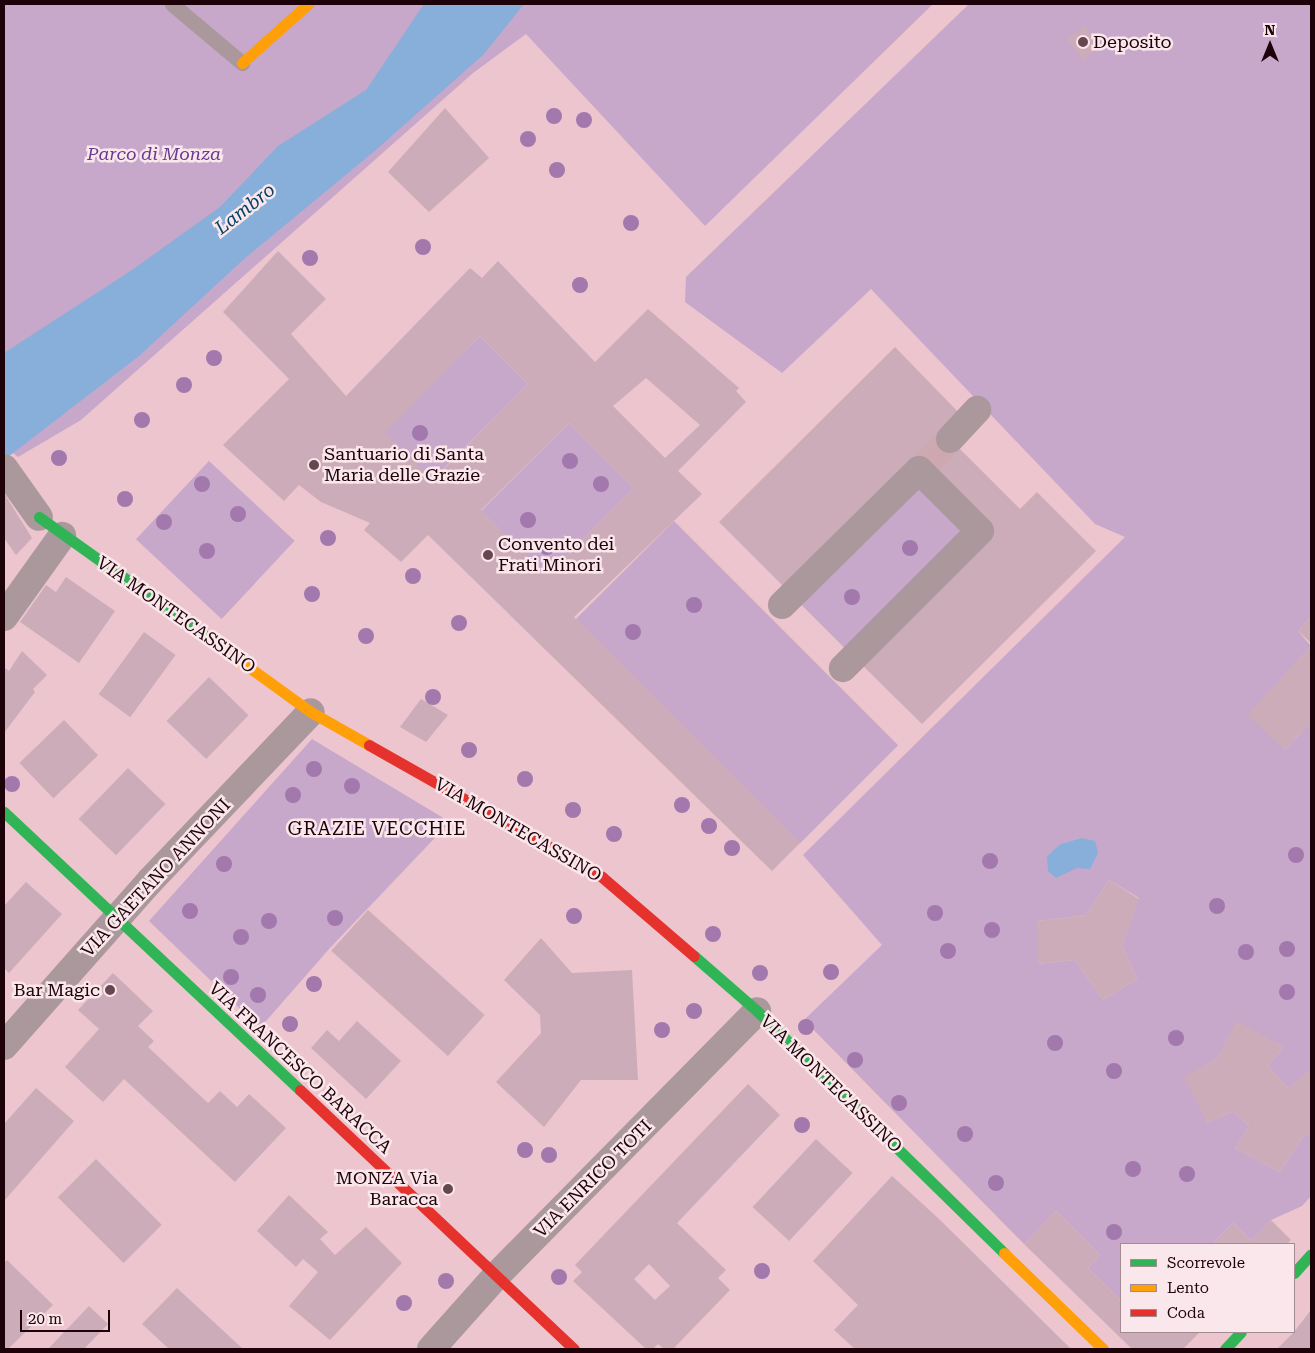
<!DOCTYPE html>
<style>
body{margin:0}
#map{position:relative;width:1315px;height:1353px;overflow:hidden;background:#ecc5ce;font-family:"Roboto Serif",serif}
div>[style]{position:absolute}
.green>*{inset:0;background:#c7a7ca;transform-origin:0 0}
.water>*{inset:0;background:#87afda}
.building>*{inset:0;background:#ccacb9;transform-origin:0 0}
.street-tunnel>*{height:28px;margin-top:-14px;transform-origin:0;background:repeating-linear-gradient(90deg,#cda8b1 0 28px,transparent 0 42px)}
.lane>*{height:15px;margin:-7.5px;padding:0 7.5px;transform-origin:7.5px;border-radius:7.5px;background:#aa989c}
.street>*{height:28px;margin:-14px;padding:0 14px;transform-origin:14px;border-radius:14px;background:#aa989c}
.fast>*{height:11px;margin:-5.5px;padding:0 5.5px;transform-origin:5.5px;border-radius:5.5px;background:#30b455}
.slow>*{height:11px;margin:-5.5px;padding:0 5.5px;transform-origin:5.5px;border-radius:5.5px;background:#ff9f0a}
.jam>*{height:11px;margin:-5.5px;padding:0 5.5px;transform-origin:5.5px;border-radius:5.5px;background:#e5322d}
.trees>*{width:16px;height:16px;margin:-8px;border-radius:50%;background:#a278ad}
.dots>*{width:14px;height:14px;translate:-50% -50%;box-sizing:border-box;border:2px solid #fae7eb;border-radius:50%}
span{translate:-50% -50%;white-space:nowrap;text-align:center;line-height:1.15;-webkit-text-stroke:5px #fae7eb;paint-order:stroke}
.poi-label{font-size:18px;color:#1e020a}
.left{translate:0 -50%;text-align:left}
.right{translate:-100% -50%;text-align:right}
.park-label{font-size:18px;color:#663992;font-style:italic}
.street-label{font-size:18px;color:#1e020a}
.water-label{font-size:19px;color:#084268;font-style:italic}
.neighbourhood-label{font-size:19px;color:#1e020a;letter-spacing:1px}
.frame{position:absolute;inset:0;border:5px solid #1e020a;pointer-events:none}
.legend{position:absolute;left:1120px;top:1243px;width:175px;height:90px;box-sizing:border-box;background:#fae7eb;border:1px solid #a28b91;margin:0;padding:6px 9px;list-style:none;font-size:15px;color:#1e020a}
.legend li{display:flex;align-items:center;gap:10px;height:25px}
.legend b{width:25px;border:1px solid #a28b91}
.north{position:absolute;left:1245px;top:20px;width:50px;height:50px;-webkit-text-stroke:4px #fae7eb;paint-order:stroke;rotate:0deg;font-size:14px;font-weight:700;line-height:20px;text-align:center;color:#1e020a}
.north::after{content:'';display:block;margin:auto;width:18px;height:22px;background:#1e020a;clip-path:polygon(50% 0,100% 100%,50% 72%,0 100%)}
.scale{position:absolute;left:20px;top:1310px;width:90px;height:22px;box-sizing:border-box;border:2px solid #1e020a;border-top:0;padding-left:6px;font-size:15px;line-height:18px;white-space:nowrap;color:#1e020a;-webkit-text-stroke:4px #fae7eb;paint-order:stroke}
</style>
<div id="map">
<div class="green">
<div style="clip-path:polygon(4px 4px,933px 4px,705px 226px,526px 34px,473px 73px,81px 420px,18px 457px,4px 446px)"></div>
<div style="clip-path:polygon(evenodd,969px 4px,1311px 4px,1311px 617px,1298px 631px,1311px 646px,1248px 715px,1285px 750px,1311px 722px,1311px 1070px,1288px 1088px,1268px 1066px,1283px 1047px,1237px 1022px,1217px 1059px,1184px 1077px,1208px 1123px,1233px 1111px,1249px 1126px,1235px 1148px,1280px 1172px,1303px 1137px,1311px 1132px,1311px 1196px,1302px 1206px,1271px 1220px,1251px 1241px,1233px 1223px,1212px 1244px,1121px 1244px,1121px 1301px,1088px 1268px,1100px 1255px,1056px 1211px,1024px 1244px,804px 1020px,882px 945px,803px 855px,1125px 537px,1095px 524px,871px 289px,782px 373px,685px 302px,686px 277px,969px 4px,1081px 838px,1090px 868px,1077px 868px,1047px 856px,1060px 844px,1081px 838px,969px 4px,1109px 880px,1139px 898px,1122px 945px,1137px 979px,1103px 1000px,1075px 960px,1037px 964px,1037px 921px,1086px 915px,1109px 880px)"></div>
<div style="left:480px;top:336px;width:68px;height:136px;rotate:45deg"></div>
<div style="left:569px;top:423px;width:92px;height:124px;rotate:45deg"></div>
<div style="left:920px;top:459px;width:100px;height:187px;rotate:45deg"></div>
<div style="left:209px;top:461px;width:117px;height:107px;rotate:43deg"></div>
<div style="left:674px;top:521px;width:317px;height:139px;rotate:45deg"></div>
<div style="clip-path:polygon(312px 739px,450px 822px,329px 949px,260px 1028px,149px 921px)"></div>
</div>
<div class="water">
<div style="clip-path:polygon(424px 4px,524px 4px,484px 54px,377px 149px,244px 259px,139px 356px,4px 460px,4px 353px,132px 270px,220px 207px,278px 146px,366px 90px)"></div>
<div style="clip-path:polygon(1081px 838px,1095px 841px,1098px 853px,1090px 869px,1077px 868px,1056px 878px,1048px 871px,1047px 856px,1060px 844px)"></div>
</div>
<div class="building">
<div style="left:1084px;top:25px;width:26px;height:23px;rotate:50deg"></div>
<div style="clip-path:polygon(445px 108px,489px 158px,429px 212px,388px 172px)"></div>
<div style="clip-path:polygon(evenodd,278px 251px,326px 299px,291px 334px,346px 396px,470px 268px,482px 278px,498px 261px,595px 362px,648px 309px,739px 388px,736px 391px,746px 402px,678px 471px,702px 494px,574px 617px,800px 843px,772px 871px,428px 535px,401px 562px,364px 530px,370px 523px,321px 502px,299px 485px,284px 501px,223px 445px,289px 379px,223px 312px,278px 251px,480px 336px,528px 384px,433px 480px,385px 433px,480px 336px,278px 251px,646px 378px,700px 425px,665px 458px,613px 406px,646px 378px,278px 251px,569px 423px,634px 488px,547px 575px,481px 510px,569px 423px)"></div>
<div style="clip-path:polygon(895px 347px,962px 416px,945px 434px,1020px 509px,1037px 492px,1096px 551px,922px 724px,859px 662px,991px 530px,920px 459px,788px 591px,719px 522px)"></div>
<div style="clip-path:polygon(4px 493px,32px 538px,16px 555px,4px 538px)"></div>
<div style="clip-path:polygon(66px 577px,115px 611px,79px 663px,20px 622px,46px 585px,56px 592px)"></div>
<div style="clip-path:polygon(1311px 617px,1311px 643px,1298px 631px)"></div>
<div style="left:144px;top:632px;width:39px;height:77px;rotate:36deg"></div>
<div style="clip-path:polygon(1311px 646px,1311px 722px,1285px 750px,1247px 715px)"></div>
<div style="clip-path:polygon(22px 651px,47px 675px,33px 689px,35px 692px,4px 733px,4px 667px,9px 671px)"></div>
<div style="left:209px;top:677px;width:55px;height:61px;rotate:44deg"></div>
<div style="clip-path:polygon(421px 699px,448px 715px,426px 742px,400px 727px)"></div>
<div style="left:64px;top:720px;width:49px;height:62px;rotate:46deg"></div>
<div style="left:128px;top:768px;width:52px;height:71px;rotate:44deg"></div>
<div style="clip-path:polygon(1109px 880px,1139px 899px,1122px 945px,1137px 979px,1103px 1000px,1075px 960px,1037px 964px,1037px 921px,1086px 915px)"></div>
<div style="clip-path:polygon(26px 882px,62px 914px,9px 973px,4px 968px,4px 906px)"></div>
<div style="left:368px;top:910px;width:157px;height:55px;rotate:42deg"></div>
<div style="clip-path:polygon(541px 938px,572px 973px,632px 970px,638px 1080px,581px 1080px,544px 1127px,496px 1082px,541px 1033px,540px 1015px,504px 980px)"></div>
<div style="clip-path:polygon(113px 973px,153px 1011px,138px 1026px,154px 1041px,148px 1047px,208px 1103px,220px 1091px,237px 1107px,249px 1094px,286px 1128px,235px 1182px,124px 1079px,103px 1102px,65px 1067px,99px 1029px,78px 1010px)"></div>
<div style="clip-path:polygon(357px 1021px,401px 1061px,366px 1099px,311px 1048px,327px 1030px,339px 1041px)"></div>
<div style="clip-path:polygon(1237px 1021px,1283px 1047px,1268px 1066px,1288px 1088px,1311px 1069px,1311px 1132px,1303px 1137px,1280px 1172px,1235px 1148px,1249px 1126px,1233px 1111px,1208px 1123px,1183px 1077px,1217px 1059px)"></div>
<div style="clip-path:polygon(evenodd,748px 1084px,780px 1115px,677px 1223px,726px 1270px,718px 1278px,730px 1290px,673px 1349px,664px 1349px,658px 1344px,653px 1349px,646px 1349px,573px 1281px,582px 1272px,575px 1265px,748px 1084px,649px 1264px,670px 1286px,655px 1300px,634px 1279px,649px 1264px)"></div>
<div style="clip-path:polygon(36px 1088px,74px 1121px,4px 1201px,4px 1124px)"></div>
<div style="left:816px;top:1139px;width:50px;height:93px;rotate:43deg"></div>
<div style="left:96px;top:1159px;width:93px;height:54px;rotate:45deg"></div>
<div style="clip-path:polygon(892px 1176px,938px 1218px,1071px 1349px,855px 1349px,834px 1330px,858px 1305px,813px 1261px)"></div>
<div style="clip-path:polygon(289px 1195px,328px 1232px,320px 1239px,335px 1255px,366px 1227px,402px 1263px,330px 1340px,289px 1306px,318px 1272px,303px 1259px,296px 1267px,257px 1231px)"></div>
<div style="clip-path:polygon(1056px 1211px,1100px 1255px,1088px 1268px,1121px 1301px,1121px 1332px,1200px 1332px,1183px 1349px,1132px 1349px,1024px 1244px)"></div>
<div style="clip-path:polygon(1271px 1220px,1291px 1240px,1287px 1244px,1212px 1244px,1233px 1223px,1251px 1241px)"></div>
<div style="clip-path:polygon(7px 1260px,53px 1305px,8px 1349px,4px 1349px,4px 1263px)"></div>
<div style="clip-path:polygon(177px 1288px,243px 1349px,169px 1349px,142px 1324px)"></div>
<div style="clip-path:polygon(89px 1306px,108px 1324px,84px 1349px,48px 1349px)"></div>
<div style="clip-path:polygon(1311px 1310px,1311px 1349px,1277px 1349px,1294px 1332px)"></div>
</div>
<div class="street-tunnel">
<div style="left:925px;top:465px;width:36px;rotate:-46deg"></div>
</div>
<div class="lane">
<div style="left:172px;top:4px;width:92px;rotate:40.1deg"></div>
</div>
<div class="street">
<div style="left:950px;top:439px;width:40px;rotate:-47deg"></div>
<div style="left:4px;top:468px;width:60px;rotate:54.5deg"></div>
<div style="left:782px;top:605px;width:192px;rotate:-44.6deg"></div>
<div style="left:919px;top:470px;width:86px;rotate:45deg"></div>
<div style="left:980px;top:531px;width:194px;rotate:135deg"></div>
<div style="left:4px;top:617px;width:100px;rotate:-54.4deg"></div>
<div style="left:4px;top:1046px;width:220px;rotate:-48.5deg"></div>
<div style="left:150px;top:881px;width:233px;rotate:-46.4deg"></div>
<div style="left:431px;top:1349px;width:98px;rotate:-48.3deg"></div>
<div style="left:496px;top:1276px;width:372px;rotate:-45.4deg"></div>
</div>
<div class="fast">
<div style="left:39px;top:517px;width:210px;rotate:35.5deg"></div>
<div style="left:4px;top:812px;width:406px;rotate:43.2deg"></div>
<div style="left:694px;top:956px;width:84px;rotate:41.1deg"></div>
<div style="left:757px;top:1011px;width:346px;rotate:44.4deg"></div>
<div style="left:1294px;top:1273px;width:25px;rotate:-48deg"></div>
<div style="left:1225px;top:1349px;width:23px;rotate:-47deg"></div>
</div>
<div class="slow">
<div style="left:242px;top:63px;width:89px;rotate:-41.8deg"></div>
<div style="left:210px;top:639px;width:125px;rotate:35.9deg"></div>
<div style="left:311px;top:712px;width:67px;rotate:29.6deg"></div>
<div style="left:1004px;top:1253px;width:138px;rotate:44.1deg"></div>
</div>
<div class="jam">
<div style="left:369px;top:745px;width:268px;rotate:29.5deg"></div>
<div style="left:602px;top:877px;width:121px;rotate:40.7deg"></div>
<div style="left:300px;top:1090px;width:377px;rotate:43.4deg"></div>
</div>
<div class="trees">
<div style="left:554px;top:116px"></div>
<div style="left:584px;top:120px"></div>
<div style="left:528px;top:139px"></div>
<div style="left:557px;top:170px"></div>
<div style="left:631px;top:223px"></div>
<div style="left:423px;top:247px"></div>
<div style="left:310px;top:258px"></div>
<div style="left:580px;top:285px"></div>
<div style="left:214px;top:358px"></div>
<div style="left:184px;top:385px"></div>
<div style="left:142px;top:420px"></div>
<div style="left:420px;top:433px"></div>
<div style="left:59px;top:458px"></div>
<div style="left:570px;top:461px"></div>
<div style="left:202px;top:484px"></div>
<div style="left:601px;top:484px"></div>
<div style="left:125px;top:499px"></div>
<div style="left:238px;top:514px"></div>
<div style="left:528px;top:520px"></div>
<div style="left:164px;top:522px"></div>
<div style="left:328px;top:538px"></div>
<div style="left:547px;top:547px"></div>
<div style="left:910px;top:548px"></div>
<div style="left:207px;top:551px"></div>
<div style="left:413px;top:576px"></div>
<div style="left:312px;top:594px"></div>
<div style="left:852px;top:597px"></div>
<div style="left:694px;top:605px"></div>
<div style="left:459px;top:623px"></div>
<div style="left:633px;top:632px"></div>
<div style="left:366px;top:636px"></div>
<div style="left:433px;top:697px"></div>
<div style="left:469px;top:750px"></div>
<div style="left:314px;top:769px"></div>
<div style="left:525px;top:779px"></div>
<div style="left:12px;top:784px"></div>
<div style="left:352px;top:786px"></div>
<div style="left:293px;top:795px"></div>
<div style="left:682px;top:805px"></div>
<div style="left:573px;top:810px"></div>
<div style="left:709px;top:826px"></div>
<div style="left:614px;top:834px"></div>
<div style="left:732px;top:848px"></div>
<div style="left:1296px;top:855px"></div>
<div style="left:990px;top:861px"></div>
<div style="left:224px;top:864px"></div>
<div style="left:1217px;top:906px"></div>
<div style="left:190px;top:911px"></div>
<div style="left:935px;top:913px"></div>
<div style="left:574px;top:916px"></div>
<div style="left:335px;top:918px"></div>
<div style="left:269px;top:921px"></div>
<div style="left:992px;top:930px"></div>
<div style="left:713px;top:934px"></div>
<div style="left:241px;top:937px"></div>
<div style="left:1287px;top:949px"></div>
<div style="left:948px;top:951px"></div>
<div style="left:1246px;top:952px"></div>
<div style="left:831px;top:972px"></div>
<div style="left:760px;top:973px"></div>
<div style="left:231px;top:977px"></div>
<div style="left:314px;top:984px"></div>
<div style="left:1287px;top:992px"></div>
<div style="left:258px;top:995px"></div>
<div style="left:694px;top:1011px"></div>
<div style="left:290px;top:1024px"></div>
<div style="left:806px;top:1027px"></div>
<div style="left:662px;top:1030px"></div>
<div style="left:1176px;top:1038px"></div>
<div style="left:1055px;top:1043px"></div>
<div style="left:855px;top:1060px"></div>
<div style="left:1114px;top:1071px"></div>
<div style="left:899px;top:1103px"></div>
<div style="left:802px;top:1125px"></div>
<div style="left:965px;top:1134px"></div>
<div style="left:525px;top:1150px"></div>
<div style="left:549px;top:1155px"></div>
<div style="left:1133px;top:1169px"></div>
<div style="left:1187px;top:1174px"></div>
<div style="left:996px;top:1183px"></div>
<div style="left:1114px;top:1232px"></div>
<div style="left:762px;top:1271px"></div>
<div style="left:559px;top:1277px"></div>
<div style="left:446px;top:1281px"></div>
<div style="left:404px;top:1303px"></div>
</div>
<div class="dots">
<div style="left:1083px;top:42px;background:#66464f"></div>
<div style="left:314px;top:465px;background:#66464f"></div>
<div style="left:488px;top:555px;background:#66464f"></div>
<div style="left:110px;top:990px;background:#66464f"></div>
<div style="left:448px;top:1189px;background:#66464f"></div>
</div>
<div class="poi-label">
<span class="left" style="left:1093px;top:42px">Deposito</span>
<span class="left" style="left:324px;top:465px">Santuario di Santa<br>Maria delle Grazie</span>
<span class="left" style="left:498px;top:555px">Convento dei<br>Frati Minori</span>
<span class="right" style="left:100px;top:990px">Bar Magic</span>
<span class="right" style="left:438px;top:1189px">MONZA Via<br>Baracca</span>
</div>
<div class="park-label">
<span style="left:154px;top:154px">Parco di Monza</span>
</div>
<div class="street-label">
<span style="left:176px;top:615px;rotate:35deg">VIA MONTECASSINO</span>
<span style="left:518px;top:830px;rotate:30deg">VIA MONTECASSINO</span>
<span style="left:156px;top:878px;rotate:-47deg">VIA GAETANO ANNONI</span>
<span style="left:300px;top:1068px;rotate:43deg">VIA FRANCESCO BARACCA</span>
<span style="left:831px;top:1084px;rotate:44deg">VIA MONTECASSINO</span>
<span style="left:593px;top:1179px;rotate:-45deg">VIA ENRICO TOTI</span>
</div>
<div class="water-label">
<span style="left:245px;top:209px;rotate:-38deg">Lambro</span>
</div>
<div class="neighbourhood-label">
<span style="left:377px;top:829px">GRAZIE VECCHIE</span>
</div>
<div class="frame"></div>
<ul class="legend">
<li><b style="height:6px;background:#30b455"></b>Scorrevole</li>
<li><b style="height:6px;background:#ff9f0a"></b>Lento</li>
<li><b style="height:6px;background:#e5322d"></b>Coda</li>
</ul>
<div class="north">N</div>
<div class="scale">20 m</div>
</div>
